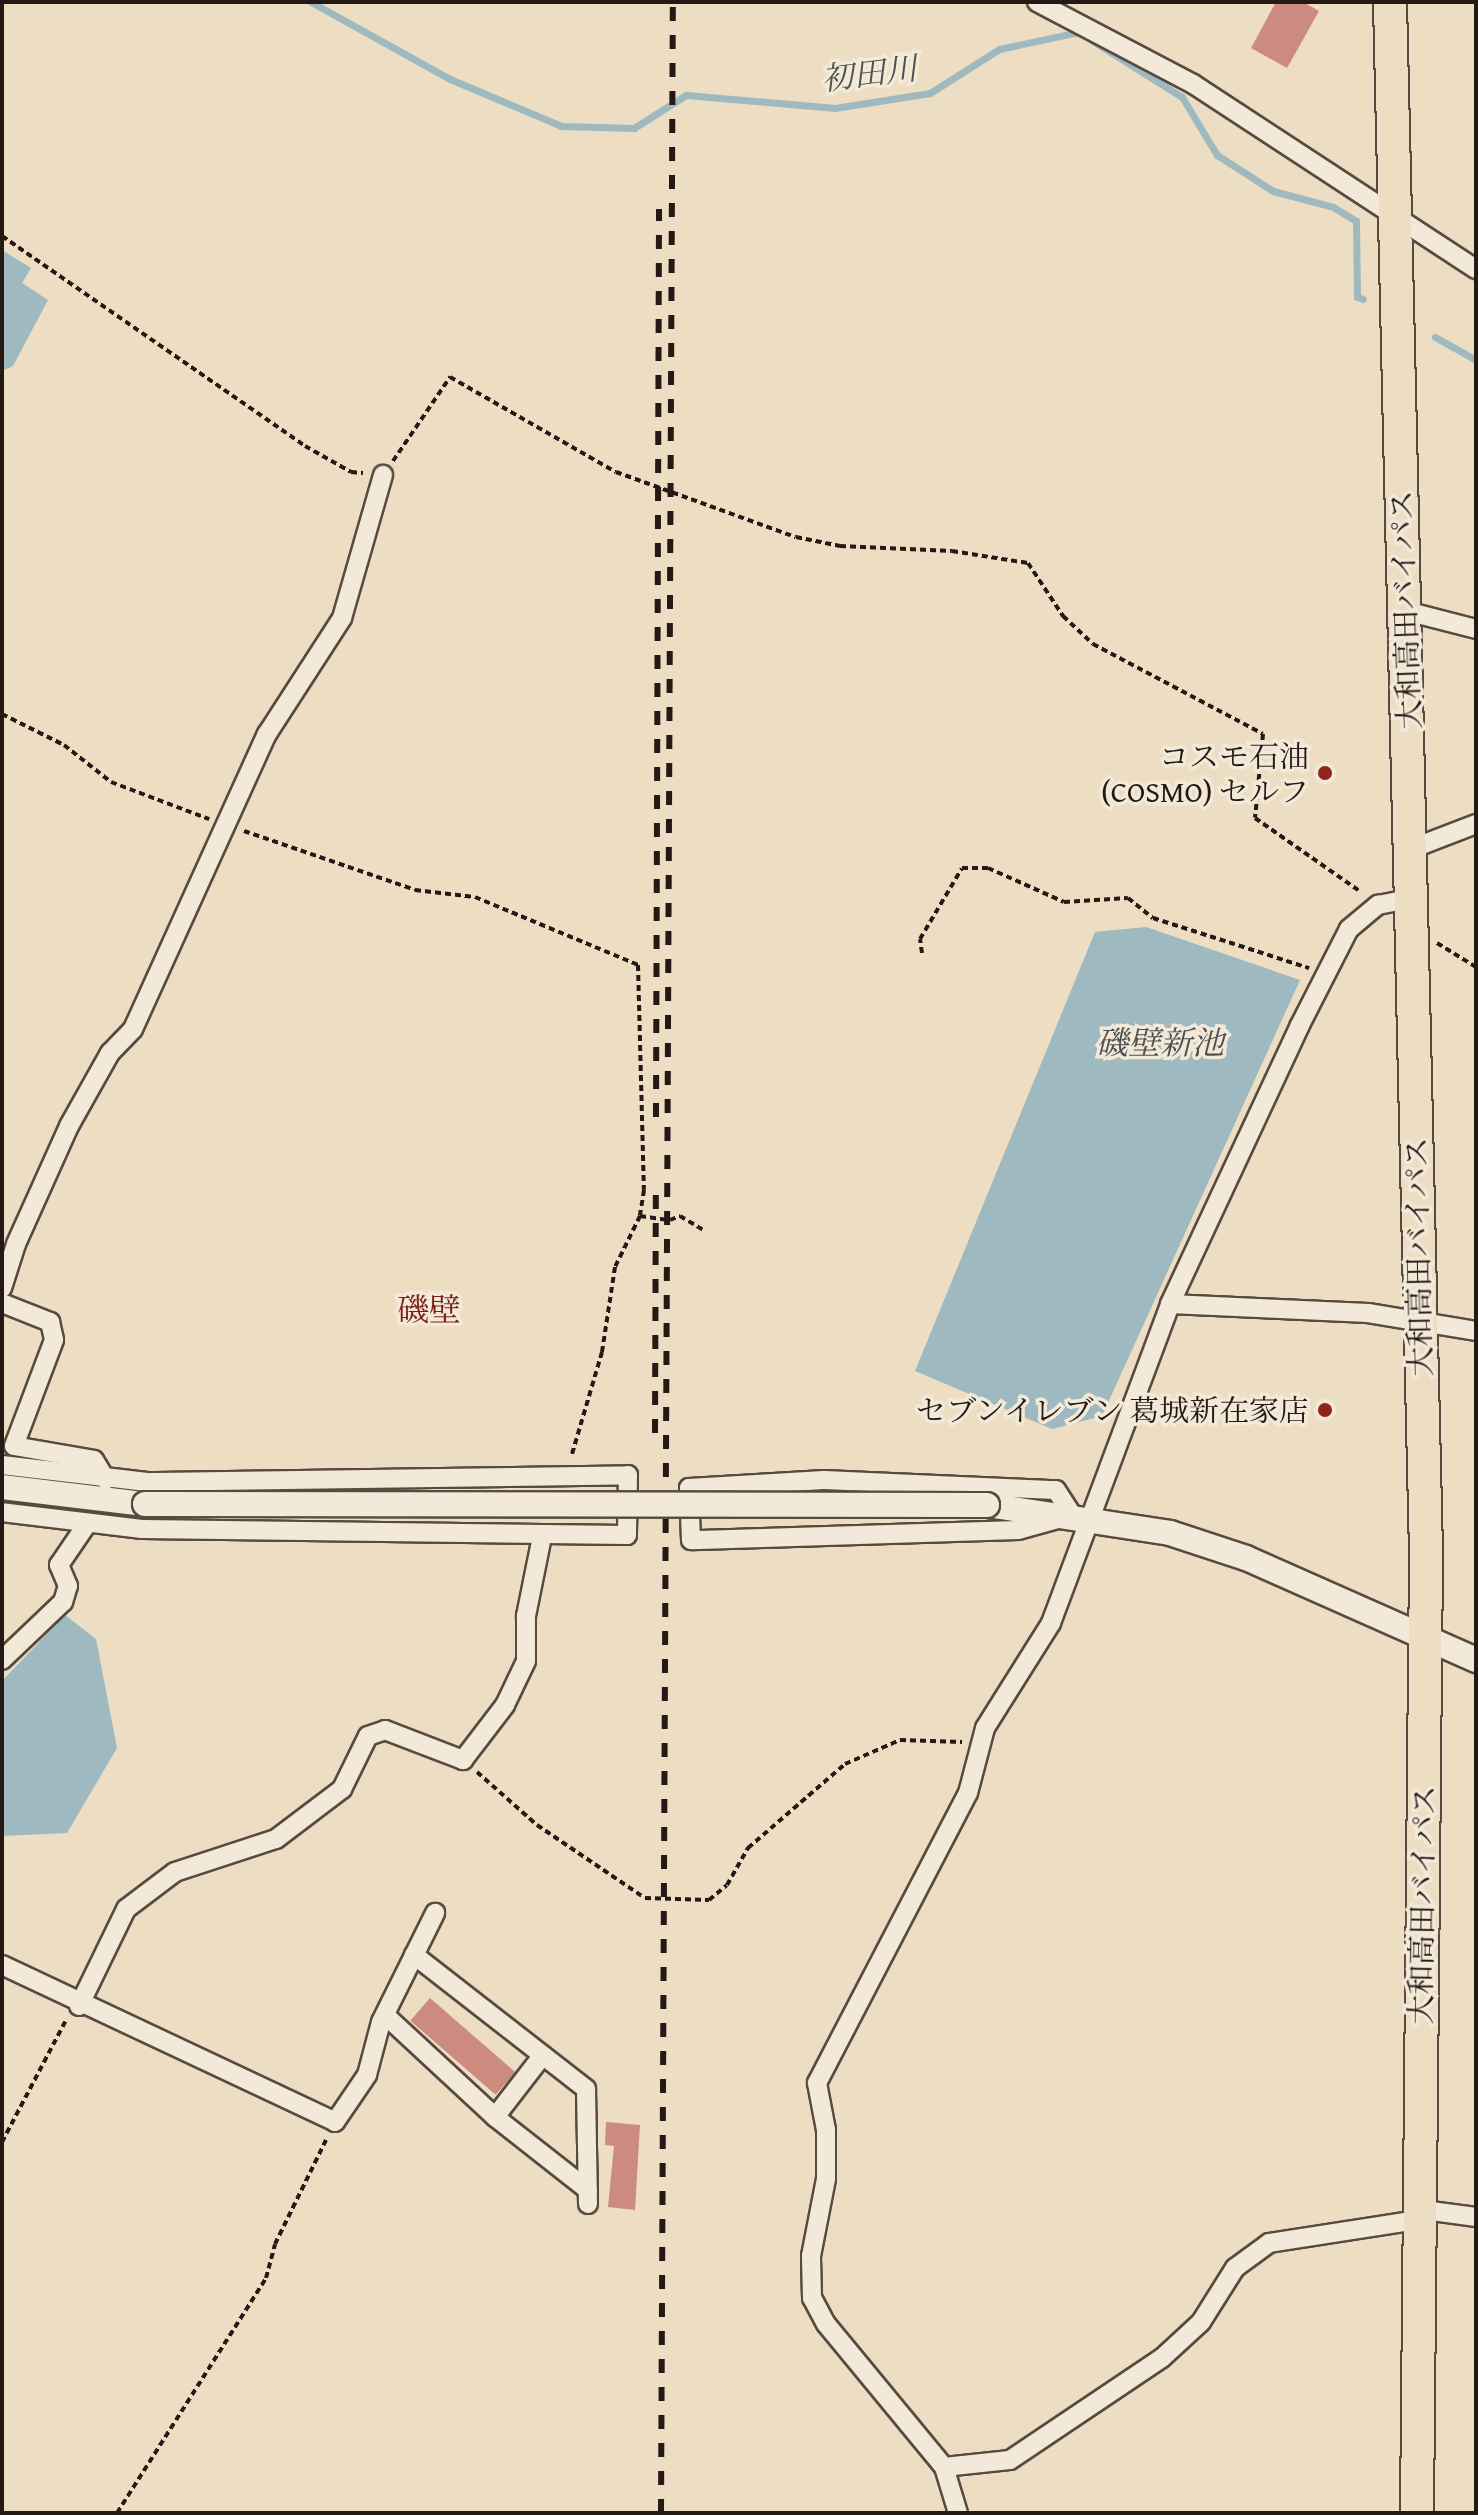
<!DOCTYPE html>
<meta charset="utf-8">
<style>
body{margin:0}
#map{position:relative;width:1478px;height:2515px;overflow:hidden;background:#ecddc3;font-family:"Gentium Book Plus","Noto Serif JP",serif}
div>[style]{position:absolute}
.water>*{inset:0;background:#9eb9bf}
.stream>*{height:7px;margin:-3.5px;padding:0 3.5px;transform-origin:3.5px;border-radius:3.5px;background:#9eb9bf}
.building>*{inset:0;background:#cd8a7f;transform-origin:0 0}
.path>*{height:4px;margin-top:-2px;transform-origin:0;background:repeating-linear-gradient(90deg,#251915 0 6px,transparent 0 10px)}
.roads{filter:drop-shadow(2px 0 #574a40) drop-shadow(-2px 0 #574a40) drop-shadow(0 2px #574a40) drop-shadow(0 -2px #574a40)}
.minor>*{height:18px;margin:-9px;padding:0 9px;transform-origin:9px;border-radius:9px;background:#f3e9d8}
.tertiary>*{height:24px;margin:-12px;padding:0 12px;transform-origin:12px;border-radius:12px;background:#f3e9d8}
.trunk>*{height:32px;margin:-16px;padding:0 16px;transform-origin:16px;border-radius:16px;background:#ecddc3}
.rail>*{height:6px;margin-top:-3px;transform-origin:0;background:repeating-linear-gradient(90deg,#251915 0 14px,transparent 0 28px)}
.bridges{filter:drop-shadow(2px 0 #574a40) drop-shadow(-2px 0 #574a40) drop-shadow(0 2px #574a40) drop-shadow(0 -2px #574a40)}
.tertiary-bridge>*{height:24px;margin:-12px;padding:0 12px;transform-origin:12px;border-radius:12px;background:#f3e9d8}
.dots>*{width:22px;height:22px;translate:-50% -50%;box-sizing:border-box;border:4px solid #f3e9d8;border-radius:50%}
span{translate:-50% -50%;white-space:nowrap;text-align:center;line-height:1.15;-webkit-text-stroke:7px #f3e9d8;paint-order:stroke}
.street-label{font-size:30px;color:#251915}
.poi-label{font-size:30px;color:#251915}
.right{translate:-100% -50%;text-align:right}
.water-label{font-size:32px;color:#4f5150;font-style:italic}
.neighbourhood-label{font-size:32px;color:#7a1f14}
.frame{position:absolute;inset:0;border:4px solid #251915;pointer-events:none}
</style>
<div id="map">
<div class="water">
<div style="clip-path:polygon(2px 250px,31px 268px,22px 283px,48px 300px,13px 366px,2px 371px)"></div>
<div style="clip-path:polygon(1146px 927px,1300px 980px,1102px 1416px,1052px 1429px,915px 1371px,1095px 932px)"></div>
<div style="clip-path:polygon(65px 1615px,96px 1639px,117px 1748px,67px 1833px,2px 1836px,2px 1681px)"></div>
</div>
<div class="stream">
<div style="left:311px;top:2px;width:159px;rotate:29deg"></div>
<div style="left:450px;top:79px;width:121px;rotate:22.9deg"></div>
<div style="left:561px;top:126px;width:73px;rotate:1.6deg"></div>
<div style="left:634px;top:128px;width:62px;rotate:-32.4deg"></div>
<div style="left:686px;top:95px;width:150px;rotate:5deg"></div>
<div style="left:835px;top:108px;width:96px;rotate:-9deg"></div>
<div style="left:930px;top:93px;width:82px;rotate:-32.5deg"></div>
<div style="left:999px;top:49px;width:82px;rotate:-12deg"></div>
<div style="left:1093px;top:41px;width:105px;rotate:32.2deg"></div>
<div style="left:1182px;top:97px;width:68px;rotate:58.9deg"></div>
<div style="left:1217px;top:155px;width:67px;rotate:32.7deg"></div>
<div style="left:1273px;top:191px;width:62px;rotate:14.9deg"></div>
<div style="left:1333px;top:207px;width:27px;rotate:31deg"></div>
<div style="left:1356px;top:221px;width:76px;rotate:89.2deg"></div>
<div style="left:1357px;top:297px;width:6px;rotate:18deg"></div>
<div style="left:1435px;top:337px;width:47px;rotate:29.3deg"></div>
</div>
<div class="building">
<div style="clip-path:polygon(1276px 2px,1303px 2px,1319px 11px,1287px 68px,1251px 48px)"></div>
<div style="left:430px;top:1998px;width:113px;height:30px;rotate:41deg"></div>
<div style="clip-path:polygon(606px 2122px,640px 2125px,635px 2210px,608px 2207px,614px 2146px,605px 2145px)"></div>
</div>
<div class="path">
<div style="left:2px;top:236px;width:369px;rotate:34.7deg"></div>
<div style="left:305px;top:446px;width:53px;rotate:29.5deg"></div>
<div style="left:351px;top:472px;width:12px;rotate:5deg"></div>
<div style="left:393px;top:461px;width:102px;rotate:-55.8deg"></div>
<div style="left:450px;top:377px;width:191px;rotate:29.8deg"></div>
<div style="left:616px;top:472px;width:191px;rotate:19.9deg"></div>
<div style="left:796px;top:537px;width:45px;rotate:11.6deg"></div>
<div style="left:840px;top:546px;width:112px;rotate:2.6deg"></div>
<div style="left:952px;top:551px;width:77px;rotate:9deg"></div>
<div style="left:1028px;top:563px;width:64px;rotate:56.6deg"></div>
<div style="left:1063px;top:616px;width:41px;rotate:43deg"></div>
<div style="left:1093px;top:644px;width:192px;rotate:27.9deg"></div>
<div style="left:1263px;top:734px;width:84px;rotate:95.4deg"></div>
<div style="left:1255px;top:818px;width:129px;rotate:34.9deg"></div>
<div style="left:2px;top:714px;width:69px;rotate:26.6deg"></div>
<div style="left:64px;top:745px;width:60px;rotate:38.2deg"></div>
<div style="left:111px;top:782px;width:105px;rotate:20.7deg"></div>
<div style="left:244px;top:831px;width:181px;rotate:19deg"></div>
<div style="left:415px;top:890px;width:60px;rotate:6.7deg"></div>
<div style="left:475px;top:897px;width:177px;rotate:22.6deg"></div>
<div style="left:638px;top:965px;width:225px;rotate:88.5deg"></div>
<div style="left:644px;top:1190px;width:26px;rotate:99deg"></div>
<div style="left:640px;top:1216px;width:57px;rotate:116.1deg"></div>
<div style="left:615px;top:1267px;width:86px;rotate:98.7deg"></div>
<div style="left:602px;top:1352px;width:109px;rotate:106.4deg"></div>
<div style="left:1437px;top:943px;width:46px;rotate:31.6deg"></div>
<div style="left:922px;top:953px;width:14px;rotate:-98deg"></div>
<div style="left:920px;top:939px;width:82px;rotate:-59.4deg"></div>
<div style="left:962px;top:868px;width:26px"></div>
<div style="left:988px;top:868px;width:83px;rotate:24.1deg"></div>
<div style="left:1064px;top:902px;width:64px;rotate:-3.6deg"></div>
<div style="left:1128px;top:898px;width:32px;rotate:39deg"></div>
<div style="left:1153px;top:918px;width:164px;rotate:17.8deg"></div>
<div style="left:640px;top:1216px;width:30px;rotate:8deg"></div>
<div style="left:670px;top:1220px;width:11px;rotate:-22deg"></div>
<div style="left:680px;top:1216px;width:27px;rotate:31deg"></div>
<div style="left:477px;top:1772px;width:80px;rotate:41.5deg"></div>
<div style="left:537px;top:1825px;width:130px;rotate:34.1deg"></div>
<div style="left:645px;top:1898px;width:64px;rotate:1.8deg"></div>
<div style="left:709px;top:1900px;width:23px;rotate:-40deg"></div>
<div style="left:727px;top:1885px;width:43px;rotate:-60.4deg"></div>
<div style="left:748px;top:1848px;width:128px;rotate:-40.9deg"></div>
<div style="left:845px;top:1764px;width:60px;rotate:-23.6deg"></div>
<div style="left:900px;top:1740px;width:62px;rotate:1.8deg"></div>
<div style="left:2px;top:2142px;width:138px;rotate:-62.3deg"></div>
<div style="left:117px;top:2513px;width:278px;rotate:-57.6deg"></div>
<div style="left:266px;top:2278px;width:35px;rotate:-75deg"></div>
<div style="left:275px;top:2244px;width:118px;rotate:-63.9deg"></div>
</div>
<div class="roads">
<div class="minor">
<div style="left:1037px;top:2px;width:176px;rotate:27.7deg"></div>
<div style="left:1193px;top:84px;width:338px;rotate:33.2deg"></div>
<div style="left:1406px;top:611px;width:72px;rotate:14.4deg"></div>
<div style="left:1411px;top:849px;width:70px;rotate:-21deg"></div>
<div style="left:2px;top:1288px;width:46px;rotate:-72.3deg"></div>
<div style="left:16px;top:1244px;width:129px;rotate:-65.8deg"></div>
<div style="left:69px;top:1126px;width:84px;rotate:-60.7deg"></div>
<div style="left:110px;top:1053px;width:33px;rotate:-46deg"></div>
<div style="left:133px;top:1029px;width:324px;rotate:-65.6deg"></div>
<div style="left:267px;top:734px;width:138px;rotate:-57.1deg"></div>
<div style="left:342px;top:618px;width:149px;rotate:-74deg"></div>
<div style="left:2px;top:1303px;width:52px;rotate:21.6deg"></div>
<div style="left:50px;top:1322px;width:18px;rotate:77deg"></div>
<div style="left:54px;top:1340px;width:113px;rotate:110.7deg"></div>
<div style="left:14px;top:1446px;width:81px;rotate:9.9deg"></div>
<div style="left:94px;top:1460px;width:23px;rotate:59deg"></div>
<div style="left:1170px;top:1304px;width:198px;rotate:2.6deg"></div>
<div style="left:1368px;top:1313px;width:109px;rotate:9.5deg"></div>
<div style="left:2px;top:1465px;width:146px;rotate:6.7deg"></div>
<div style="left:147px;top:1482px;width:481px;rotate:-0.8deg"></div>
<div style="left:628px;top:1475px;width:60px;rotate:91deg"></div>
<div style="left:627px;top:1535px;width:485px;rotate:-179.3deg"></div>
<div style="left:142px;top:1529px;width:141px;rotate:-173.1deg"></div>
<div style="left:824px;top:1480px;width:232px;rotate:2.5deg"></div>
<div style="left:1056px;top:1490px;width:30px;rotate:57deg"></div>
<div style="left:1072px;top:1515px;width:56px;rotate:164.5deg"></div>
<div style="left:1018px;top:1530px;width:327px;rotate:178.2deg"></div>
<div style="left:691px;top:1540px;width:52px;rotate:-92.2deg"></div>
<div style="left:689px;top:1488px;width:135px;rotate:-3.4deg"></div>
<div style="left:2px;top:1660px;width:84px;rotate:-43.6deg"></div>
<div style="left:63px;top:1602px;width:17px;rotate:-73deg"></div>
<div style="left:68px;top:1586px;width:23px;rotate:-113deg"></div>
<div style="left:59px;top:1565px;width:50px;rotate:-55.7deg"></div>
<div style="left:414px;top:1955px;width:218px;rotate:37.9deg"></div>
<div style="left:586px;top:2089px;width:115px;rotate:89deg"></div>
<div style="left:2px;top:1965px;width:368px;rotate:25.2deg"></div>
<div style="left:335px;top:2122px;width:57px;rotate:-55.8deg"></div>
<div style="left:367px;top:2075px;width:55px;rotate:-75.2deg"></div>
<div style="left:381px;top:2022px;width:122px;rotate:-63.6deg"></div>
<div style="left:79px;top:2006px;width:108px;rotate:-64.1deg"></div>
<div style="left:126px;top:1909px;width:61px;rotate:-37.1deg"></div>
<div style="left:175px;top:1872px;width:106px;rotate:-18.1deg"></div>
<div style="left:276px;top:1839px;width:83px;rotate:-37.1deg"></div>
<div style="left:342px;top:1789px;width:59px;rotate:-63.9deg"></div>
<div style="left:368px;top:1736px;width:18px;rotate:-19deg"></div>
<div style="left:385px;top:1730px;width:84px;rotate:21deg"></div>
<div style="left:463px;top:1760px;width:69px;rotate:-52.6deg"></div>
<div style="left:505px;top:1705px;width:49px;rotate:-64.5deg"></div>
<div style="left:526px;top:1661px;width:45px;rotate:-90deg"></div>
<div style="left:526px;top:1616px;width:81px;rotate:-78.6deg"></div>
<div style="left:385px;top:2015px;width:150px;rotate:42.8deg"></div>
<div style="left:495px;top:2117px;width:118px;rotate:38.1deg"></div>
<div style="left:495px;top:2117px;width:78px;rotate:-52.3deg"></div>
<div style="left:1417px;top:2209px;width:60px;rotate:7.7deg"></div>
<div style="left:944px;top:2467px;width:66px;rotate:-6.1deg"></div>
<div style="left:1010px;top:2460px;width:183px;rotate:-33.9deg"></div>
<div style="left:1162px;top:2358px;width:53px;rotate:-42.7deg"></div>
<div style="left:1201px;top:2322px;width:64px;rotate:-57.8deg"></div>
<div style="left:1235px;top:2268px;width:42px;rotate:-36.3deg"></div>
<div style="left:1269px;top:2243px;width:150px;rotate:-8.8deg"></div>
<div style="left:958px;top:2513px;width:48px;rotate:-106.9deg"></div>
<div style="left:944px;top:2467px;width:185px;rotate:-129.5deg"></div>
<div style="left:826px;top:2324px;width:30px;rotate:-118deg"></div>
<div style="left:812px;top:2298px;width:42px;rotate:-91.4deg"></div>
<div style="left:811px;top:2256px;width:78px;rotate:-79deg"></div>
<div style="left:826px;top:2179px;width:49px;rotate:-90deg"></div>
<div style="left:826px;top:2130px;width:48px;rotate:-100.8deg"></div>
<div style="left:817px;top:2083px;width:327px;rotate:-62.5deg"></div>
<div style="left:968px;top:1793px;width:67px;rotate:-75.3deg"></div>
<div style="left:985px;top:1728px;width:124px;rotate:-57.8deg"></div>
<div style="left:1051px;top:1623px;width:340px;rotate:-69.5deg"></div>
<div style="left:1170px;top:1304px;width:306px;rotate:-65deg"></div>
<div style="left:1299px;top:1027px;width:110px;rotate:-63deg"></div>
<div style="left:1349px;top:929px;width:38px;rotate:-40deg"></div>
<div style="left:1378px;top:905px;width:33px;rotate:-11deg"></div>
</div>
<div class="tertiary">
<div style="left:2px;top:1487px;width:144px;rotate:6.8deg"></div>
<div style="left:987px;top:1505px;width:185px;rotate:8.7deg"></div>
<div style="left:1170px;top:1533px;width:80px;rotate:18.2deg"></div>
<div style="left:1246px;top:1558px;width:252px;rotate:23.9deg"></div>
</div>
<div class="trunk">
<div style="left:1390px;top:2px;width:1556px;rotate:88.67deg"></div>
<div style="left:1426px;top:1558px;width:955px;rotate:90.54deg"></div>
</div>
</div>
<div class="rail">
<div style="left:656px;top:1117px;width:908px;rotate:-89.81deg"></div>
<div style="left:655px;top:1433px;width:240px;rotate:-89.8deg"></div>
<div style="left:661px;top:2513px;width:2511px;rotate:-89.73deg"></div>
</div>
<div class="bridges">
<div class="tertiary-bridge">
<div style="left:145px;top:1504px;width:842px;rotate:0.07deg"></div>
</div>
</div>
<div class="dots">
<div style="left:1325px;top:773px;background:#8f2418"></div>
<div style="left:1325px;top:1410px;background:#8f2418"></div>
</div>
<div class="street-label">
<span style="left:1405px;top:610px;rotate:-92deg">大和高田バイパス</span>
<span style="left:1418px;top:1257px;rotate:-91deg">大和高田バイパス</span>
<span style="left:1422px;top:1905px;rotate:-89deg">大和高田バイパス</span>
</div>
<div class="poi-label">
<span class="right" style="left:1309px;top:773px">コスモ石油<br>(COSMO) セルフ</span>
<span class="right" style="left:1309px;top:1410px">セブンイレブン 葛城新在家店</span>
</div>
<div class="water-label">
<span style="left:869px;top:74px;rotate:-7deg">初田川</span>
<span style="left:1160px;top:1043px">磯壁新池</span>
</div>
<div class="neighbourhood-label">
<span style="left:429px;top:1310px">磯壁</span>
</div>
<div class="frame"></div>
</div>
